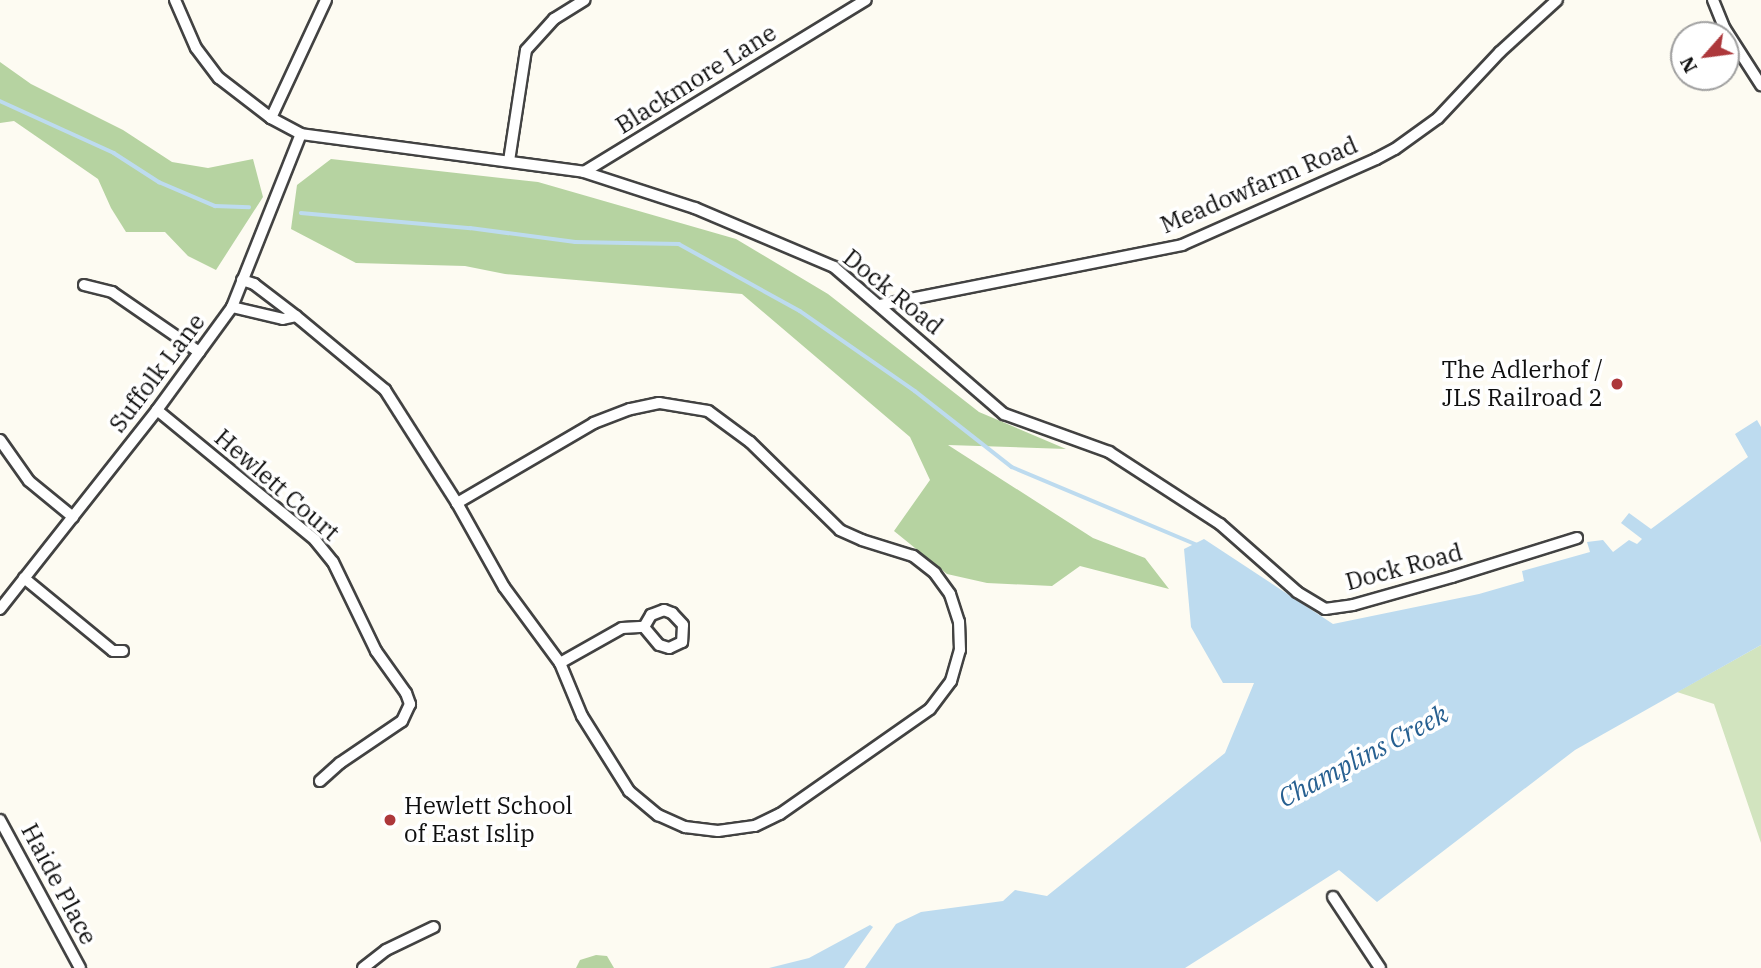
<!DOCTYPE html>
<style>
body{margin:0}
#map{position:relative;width:1761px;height:968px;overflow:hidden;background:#fdfbf2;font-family:"IBM Plex Serif",serif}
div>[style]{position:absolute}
.green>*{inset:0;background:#d2e4bf}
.forest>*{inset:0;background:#b6d3a1}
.water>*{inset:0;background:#bddbef}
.stream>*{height:3.5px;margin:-1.75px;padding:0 1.75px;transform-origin:1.75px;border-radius:1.75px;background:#bddbef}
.roads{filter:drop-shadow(2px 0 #424242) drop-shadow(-2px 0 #424242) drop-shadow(0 2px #424242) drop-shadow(0 -2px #424242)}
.minor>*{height:10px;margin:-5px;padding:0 5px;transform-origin:5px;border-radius:5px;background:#fff}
.dots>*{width:19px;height:19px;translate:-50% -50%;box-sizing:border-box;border:4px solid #fff;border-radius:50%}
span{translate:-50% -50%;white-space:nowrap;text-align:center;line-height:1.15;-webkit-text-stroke:7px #fff;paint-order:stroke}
.street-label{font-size:24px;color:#0f0f0f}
.poi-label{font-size:24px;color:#0f0f0f}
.right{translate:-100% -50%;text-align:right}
.left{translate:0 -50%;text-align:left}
.water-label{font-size:26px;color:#276091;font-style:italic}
.north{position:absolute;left:1670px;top:21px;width:70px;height:70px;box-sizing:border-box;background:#fff;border:2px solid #9f9f9f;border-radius:50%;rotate:242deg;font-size:19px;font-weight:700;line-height:28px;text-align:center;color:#0f0f0f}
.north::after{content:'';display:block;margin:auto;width:24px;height:32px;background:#ad383b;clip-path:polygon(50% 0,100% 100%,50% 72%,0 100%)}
</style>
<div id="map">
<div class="green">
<div style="clip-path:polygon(1761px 645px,1761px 843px,1714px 704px,1677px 692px)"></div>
</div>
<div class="forest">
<div style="clip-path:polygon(0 62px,31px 84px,123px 130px,172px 162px,208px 168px,253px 159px,263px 197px,216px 270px,188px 256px,165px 232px,126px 232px,111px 208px,98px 179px,14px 121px,0 123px)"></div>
<div style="clip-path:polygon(331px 159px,538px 182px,736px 239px,828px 294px,979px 412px,1066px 449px,948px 445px,1093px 538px,1145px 558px,1169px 589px,1080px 566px,1052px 586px,987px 583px,947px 574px,894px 531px,930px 480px,910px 437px,742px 294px,505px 274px,465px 266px,356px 263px,291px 229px,297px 185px)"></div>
<div style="clip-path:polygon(596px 955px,607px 956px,614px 968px,576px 968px,580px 960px)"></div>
</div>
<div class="water">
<div style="clip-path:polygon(1757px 420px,1761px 427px,1761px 645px,1575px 750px,1377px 902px,1339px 870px,1185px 968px,865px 968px,896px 924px,921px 912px,1003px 901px,1015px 890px,1047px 896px,1225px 753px,1254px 683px,1223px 683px,1191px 627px,1184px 549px,1204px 539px,1333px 624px,1479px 594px,1524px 581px,1522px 571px,1590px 552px,1587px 542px,1603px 540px,1613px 552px,1629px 540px,1637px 544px,1642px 539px,1621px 523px,1629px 513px,1651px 529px,1748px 457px,1735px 434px)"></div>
<div style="clip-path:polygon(870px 925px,873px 927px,844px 968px,769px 968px,809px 958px)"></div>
</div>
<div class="stream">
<div style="left:0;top:101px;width:125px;rotate:24.5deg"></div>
<div style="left:114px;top:153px;width:54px;rotate:32.8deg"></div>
<div style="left:159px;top:182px;width:61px;rotate:23.2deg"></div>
<div style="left:215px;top:206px;width:34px;rotate:2deg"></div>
<div style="left:301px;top:213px;width:170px;rotate:5.1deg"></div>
<div style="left:470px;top:228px;width:106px;rotate:7.6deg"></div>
<div style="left:575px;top:242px;width:104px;rotate:1.1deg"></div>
<div style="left:679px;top:244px;width:138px;rotate:29deg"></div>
<div style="left:800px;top:311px;width:140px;rotate:34.8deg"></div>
<div style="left:915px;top:391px;width:123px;rotate:38.1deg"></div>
<div style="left:1012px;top:467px;width:204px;rotate:22.8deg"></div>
</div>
<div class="roads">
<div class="minor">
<div style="left:175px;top:0;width:52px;rotate:66.4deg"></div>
<div style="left:196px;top:48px;width:38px;rotate:53deg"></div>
<div style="left:219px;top:78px;width:66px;rotate:37.6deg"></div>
<div style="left:271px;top:118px;width:34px;rotate:28deg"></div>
<div style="left:301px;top:134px;width:286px;rotate:7.6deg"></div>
<div style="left:584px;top:172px;width:117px;rotate:18deg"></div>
<div style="left:695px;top:208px;width:151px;rotate:23deg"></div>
<div style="left:834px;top:267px;width:225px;rotate:40.9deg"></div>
<div style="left:1004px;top:414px;width:112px;rotate:19.9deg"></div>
<div style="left:1109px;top:452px;width:132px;rotate:33deg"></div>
<div style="left:1220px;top:524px;width:103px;rotate:41.4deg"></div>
<div style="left:1297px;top:592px;width:33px;rotate:31deg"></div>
<div style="left:1325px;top:609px;width:28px;rotate:-8deg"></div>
<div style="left:1353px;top:605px;width:103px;rotate:-15.8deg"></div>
<div style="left:1452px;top:577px;width:131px;rotate:-17.3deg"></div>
<div style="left:1713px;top:0;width:31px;rotate:68deg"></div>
<div style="left:1725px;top:29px;width:67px;rotate:57.3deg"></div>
<div style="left:271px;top:118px;width:130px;rotate:-65deg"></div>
<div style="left:509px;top:161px;width:112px;rotate:-81.3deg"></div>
<div style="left:526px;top:50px;width:42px;rotate:-47.9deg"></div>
<div style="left:554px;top:19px;width:36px;rotate:-32deg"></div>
<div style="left:584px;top:172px;width:330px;rotate:-31.4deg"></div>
<div style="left:242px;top:280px;width:13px;rotate:18deg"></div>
<div style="left:254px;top:284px;width:53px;rotate:37.3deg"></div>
<div style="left:296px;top:316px;width:116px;rotate:39.7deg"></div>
<div style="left:385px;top:390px;width:134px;rotate:57.5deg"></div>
<div style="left:457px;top:503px;width:96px;rotate:60.8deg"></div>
<div style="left:504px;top:587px;width:94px;rotate:53.6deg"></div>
<div style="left:560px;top:663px;width:57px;rotate:67.5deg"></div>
<div style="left:582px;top:716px;width:89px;rotate:57.9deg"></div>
<div style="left:629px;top:791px;width:38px;rotate:40deg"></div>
<div style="left:658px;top:815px;width:30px;rotate:24deg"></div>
<div style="left:685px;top:827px;width:33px;rotate:7deg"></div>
<div style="left:718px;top:831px;width:37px;rotate:-8deg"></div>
<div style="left:755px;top:826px;width:28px;rotate:-26deg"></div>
<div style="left:780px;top:814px;width:183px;rotate:-35deg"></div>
<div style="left:930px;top:709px;width:35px;rotate:-53deg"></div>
<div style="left:951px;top:681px;width:32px;rotate:-74deg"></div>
<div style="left:960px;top:650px;width:28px;rotate:-92deg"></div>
<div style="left:959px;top:622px;width:29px;rotate:-108deg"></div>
<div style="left:950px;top:594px;width:26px;rotate:-126deg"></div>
<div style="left:935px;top:573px;width:28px;rotate:-142deg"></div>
<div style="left:913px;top:556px;width:53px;rotate:-162.6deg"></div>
<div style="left:862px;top:540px;width:24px;rotate:-156deg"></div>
<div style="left:840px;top:530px;width:126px;rotate:-135.6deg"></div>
<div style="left:750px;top:442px;width:52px;rotate:-143.6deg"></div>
<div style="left:708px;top:411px;width:50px;rotate:-170.7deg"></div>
<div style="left:659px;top:403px;width:30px;rotate:168deg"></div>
<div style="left:630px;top:409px;width:39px;rotate:159deg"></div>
<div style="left:594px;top:423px;width:159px;rotate:149.7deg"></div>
<div style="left:84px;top:285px;width:29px;rotate:14deg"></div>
<div style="left:112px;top:292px;width:106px;rotate:34.6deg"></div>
<div style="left:880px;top:305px;width:308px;rotate:-11.2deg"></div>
<div style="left:1182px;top:245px;width:212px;rotate:-23.9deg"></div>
<div style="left:1376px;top:159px;width:21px;rotate:-28deg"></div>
<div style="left:1395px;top:149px;width:53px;rotate:-35.8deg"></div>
<div style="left:1438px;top:118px;width:91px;rotate:-46.8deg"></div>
<div style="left:1500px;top:52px;width:77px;rotate:-42.4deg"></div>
<div style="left:232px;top:307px;width:52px;rotate:13.2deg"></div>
<div style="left:283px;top:319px;width:13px;rotate:-13deg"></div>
<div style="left:157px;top:410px;width:205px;rotate:39.4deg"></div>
<div style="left:315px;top:540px;width:28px;rotate:51deg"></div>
<div style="left:333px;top:562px;width:99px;rotate:64.2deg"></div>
<div style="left:376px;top:651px;width:52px;rotate:54.5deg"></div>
<div style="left:406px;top:693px;width:12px;rotate:70deg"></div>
<div style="left:410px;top:704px;width:19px;rotate:115deg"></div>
<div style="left:402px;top:721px;width:75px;rotate:145.9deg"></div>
<div style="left:340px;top:763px;width:27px;rotate:138deg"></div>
<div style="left:0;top:440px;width:50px;rotate:54.7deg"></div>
<div style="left:29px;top:481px;width:57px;rotate:39.3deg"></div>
<div style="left:24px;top:578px;width:115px;rotate:39.4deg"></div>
<div style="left:113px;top:651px;width:10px"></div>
<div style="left:0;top:609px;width:253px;rotate:-51.7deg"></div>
<div style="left:157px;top:410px;width:127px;rotate:-53.9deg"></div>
<div style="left:232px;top:307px;width:186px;rotate:-68.3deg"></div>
<div style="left:560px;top:663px;width:71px;rotate:-29.4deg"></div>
<div style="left:622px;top:628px;width:22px;rotate:-3deg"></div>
<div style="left:644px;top:627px;width:14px;rotate:-60deg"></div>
<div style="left:651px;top:615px;width:14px;rotate:-21deg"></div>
<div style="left:664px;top:610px;width:9px;rotate:21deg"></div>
<div style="left:672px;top:613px;width:16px;rotate:47deg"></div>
<div style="left:683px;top:625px;width:17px;rotate:93deg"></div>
<div style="left:682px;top:642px;width:14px;rotate:155deg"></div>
<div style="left:669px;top:648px;width:10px;rotate:-163deg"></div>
<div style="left:659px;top:645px;width:23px;rotate:-130deg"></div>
<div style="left:0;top:820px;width:168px;rotate:61.6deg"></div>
<div style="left:1333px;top:897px;width:85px;rotate:56.5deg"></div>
<div style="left:363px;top:968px;width:29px;rotate:-38deg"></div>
<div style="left:386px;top:950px;width:53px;rotate:-25.6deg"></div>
</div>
</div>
<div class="dots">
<div style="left:1617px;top:384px;background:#ad383b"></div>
<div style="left:390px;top:820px;background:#ad383b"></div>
</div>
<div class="street-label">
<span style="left:696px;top:79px;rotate:-32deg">Blackmore Lane</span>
<span style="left:1259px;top:185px;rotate:-23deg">Meadowfarm Road</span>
<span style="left:893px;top:292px;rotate:39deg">Dock Road</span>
<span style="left:157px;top:373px;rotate:-53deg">Suffolk Lane</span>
<span style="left:277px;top:485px;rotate:41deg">Hewlett Court</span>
<span style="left:1404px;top:567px;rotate:-15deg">Dock Road</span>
<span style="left:59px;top:884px;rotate:62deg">Haide Place</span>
</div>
<div class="poi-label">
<span class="right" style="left:1603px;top:384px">The Adlerhof /<br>JLS Railroad 2</span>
<span class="left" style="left:404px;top:820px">Hewlett School<br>of East Islip</span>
</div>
<div class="water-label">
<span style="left:1363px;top:756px;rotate:-28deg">Champlins Creek</span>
</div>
<div class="north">N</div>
</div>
